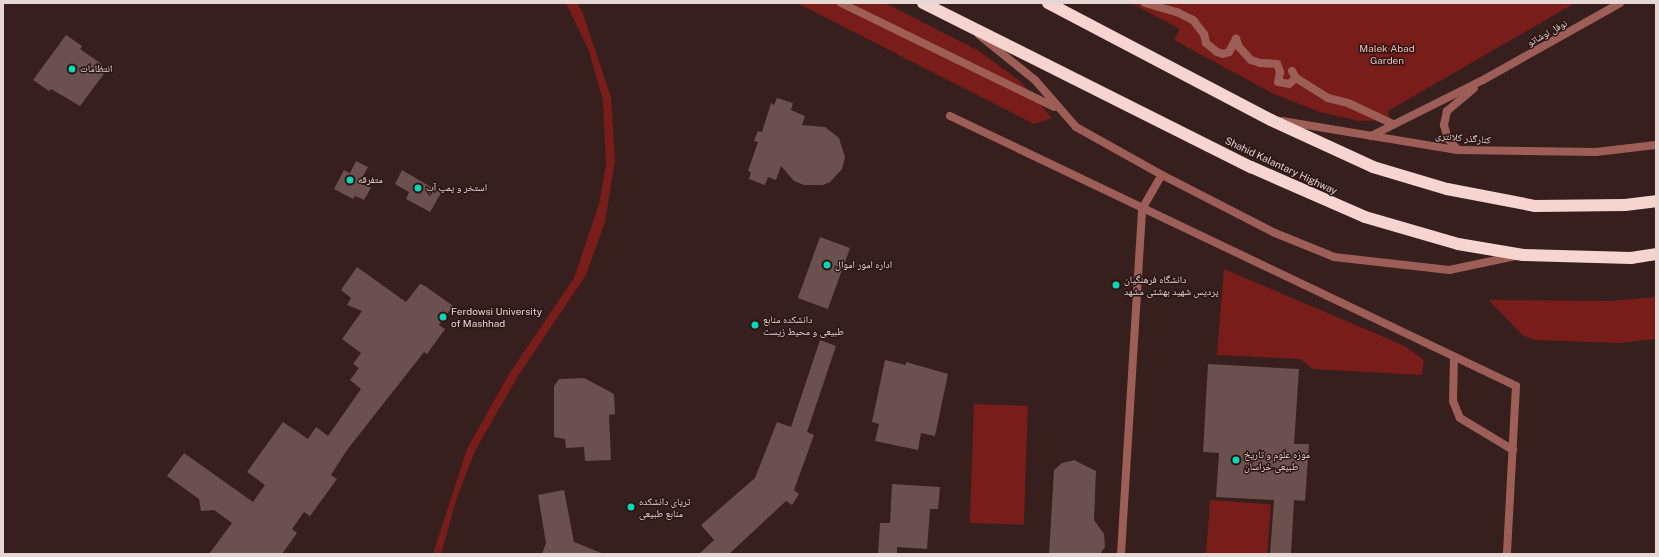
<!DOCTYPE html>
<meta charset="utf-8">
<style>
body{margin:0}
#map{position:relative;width:1659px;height:557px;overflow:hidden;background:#361f1d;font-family:"Public Sans","Noto Naskh Arabic",sans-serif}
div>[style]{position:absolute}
.green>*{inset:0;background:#791d1b;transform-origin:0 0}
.building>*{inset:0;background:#6b504d;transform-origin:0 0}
.street>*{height:8px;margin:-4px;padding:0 4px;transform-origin:4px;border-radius:4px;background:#9e5e58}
.highway>*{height:12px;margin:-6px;padding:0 6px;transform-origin:6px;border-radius:6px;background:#f6d5d0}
.dots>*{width:11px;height:11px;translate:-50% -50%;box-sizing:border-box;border:2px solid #2c1613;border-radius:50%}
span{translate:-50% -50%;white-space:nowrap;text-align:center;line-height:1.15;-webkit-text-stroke:3px #2c1613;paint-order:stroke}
.street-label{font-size:10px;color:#e6d6d4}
.park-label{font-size:10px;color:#f3bdb7}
.poi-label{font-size:10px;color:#e6d6d4}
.left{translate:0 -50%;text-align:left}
.frame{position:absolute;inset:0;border:4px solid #e6d6d4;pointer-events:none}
</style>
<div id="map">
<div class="green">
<div style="clip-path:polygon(566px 3px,577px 3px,582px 11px,611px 97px,615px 160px,605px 222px,586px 275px,518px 376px,476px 449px,457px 497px,441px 554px,433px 554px,467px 449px,509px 374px,574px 278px,599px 204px,606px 165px,603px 100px,589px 51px)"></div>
<div style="clip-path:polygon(797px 3px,885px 3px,979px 51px,1020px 81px,1052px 118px,1034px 124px)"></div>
<div style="clip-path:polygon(1131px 3px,1575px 3px,1388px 111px,1389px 120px,1359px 121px,1320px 112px,1274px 94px,1174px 40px,1180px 29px)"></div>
<div style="clip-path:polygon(1224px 269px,1405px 346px,1424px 360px,1422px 375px,1313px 369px,1300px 359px,1217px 355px)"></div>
<div style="clip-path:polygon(1656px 297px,1656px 339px,1618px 343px,1534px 340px,1522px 335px,1489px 300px,1612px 301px)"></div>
<div style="left:974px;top:404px;width:54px;height:119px;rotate:2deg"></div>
<div style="left:1210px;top:500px;width:61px;height:54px;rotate:4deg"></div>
</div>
<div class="building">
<div style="clip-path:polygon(66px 35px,82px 46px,80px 49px,103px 65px,101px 68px,106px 71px,80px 106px,51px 89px,49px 91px,33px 80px)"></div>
<div style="clip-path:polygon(777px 98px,793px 103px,791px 110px,805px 116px,802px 125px,825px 127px,839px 138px,845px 157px,842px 169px,830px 182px,823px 185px,804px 185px,794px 181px,781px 166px,776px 180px,768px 177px,765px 185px,749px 179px,751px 172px,748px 171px,758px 142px,754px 141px,758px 131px,762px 132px,771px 103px,774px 105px)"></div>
<div style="clip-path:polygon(356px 161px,368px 167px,361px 180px,363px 181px,362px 184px,371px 188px,364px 200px,355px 196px,353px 199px,334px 189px,344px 170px,350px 173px)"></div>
<div style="clip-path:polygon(402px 170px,441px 193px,430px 212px,406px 199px,409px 192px,395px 184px)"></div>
<div style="left:820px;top:237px;width:32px;height:65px;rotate:20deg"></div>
<div style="clip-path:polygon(357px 267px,406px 302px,420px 284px,425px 286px,453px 306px,439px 325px,445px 329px,427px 354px,424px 352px,347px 450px,331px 475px,337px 479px,310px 516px,304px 512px,292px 529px,297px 533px,282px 554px,209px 554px,232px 523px,214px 510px,201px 511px,199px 499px,167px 476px,184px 453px,253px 502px,265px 485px,247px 472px,283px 422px,308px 439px,316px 427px,328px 436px,361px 389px,350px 380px,359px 368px,353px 364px,361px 353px,342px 339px,362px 311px,347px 305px,351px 298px,341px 290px)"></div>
<div style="clip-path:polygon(820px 340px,836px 346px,807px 432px,814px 435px,794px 490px,799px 494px,792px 505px,786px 501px,729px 554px,699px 554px,714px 540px,701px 525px,755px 478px,777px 422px,791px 427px)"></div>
<div style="clip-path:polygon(885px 360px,906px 365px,906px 362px,948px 374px,935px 436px,921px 433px,918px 450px,875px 441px,879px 424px,872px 422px)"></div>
<div style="clip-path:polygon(1208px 364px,1299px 369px,1294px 444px,1309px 444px,1305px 501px,1294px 500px,1291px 554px,1270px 554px,1274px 500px,1216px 497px,1219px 453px,1203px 452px)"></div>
<div style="clip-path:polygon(584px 378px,614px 394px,615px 414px,609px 415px,611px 460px,585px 461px,584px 447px,566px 448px,565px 439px,554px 437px,554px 386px,559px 379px)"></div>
<div style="clip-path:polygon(1074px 460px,1096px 471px,1094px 520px,1104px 534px,1105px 547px,1100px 554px,1049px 554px,1054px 470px,1062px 463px)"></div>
<div style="clip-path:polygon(892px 484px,940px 487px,938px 509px,930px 509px,927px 549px,897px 547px,897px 554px,878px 554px,880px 523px,890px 523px)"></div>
<div style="clip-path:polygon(564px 490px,574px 542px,604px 554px,542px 554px,546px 543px,538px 495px)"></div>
</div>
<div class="street">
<div style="left:841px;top:3px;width:237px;rotate:26deg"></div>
<div style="left:1145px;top:3px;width:33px;rotate:16deg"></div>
<div style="left:1177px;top:12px;width:18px;rotate:27deg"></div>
<div style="left:1193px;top:20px;width:18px;rotate:52deg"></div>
<div style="left:1204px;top:34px;width:9px;rotate:77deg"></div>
<div style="left:1206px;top:43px;width:14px;rotate:39deg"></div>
<div style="left:1217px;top:52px;width:6px;rotate:18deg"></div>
<div style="left:1223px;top:54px;width:6px;rotate:-18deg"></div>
<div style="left:1229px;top:52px;width:15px;rotate:-62deg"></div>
<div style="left:1236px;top:39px;width:9px;rotate:69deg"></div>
<div style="left:1239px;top:47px;width:18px;rotate:47deg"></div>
<div style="left:1251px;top:60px;width:9px;rotate:18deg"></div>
<div style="left:1260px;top:63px;width:17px;rotate:3deg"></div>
<div style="left:1277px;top:64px;width:9px;rotate:69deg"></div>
<div style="left:1280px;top:72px;width:10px;rotate:101deg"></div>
<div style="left:1278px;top:82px;width:11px;rotate:10deg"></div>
<div style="left:1289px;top:84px;width:9px;rotate:-41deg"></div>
<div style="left:979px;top:35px;width:72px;rotate:38.8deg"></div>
<div style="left:1035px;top:80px;width:62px;rotate:48.9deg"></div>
<div style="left:1076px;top:127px;width:98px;rotate:29.2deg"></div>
<div style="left:1162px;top:175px;width:127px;rotate:27.2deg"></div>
<div style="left:1275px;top:233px;width:64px;rotate:22.1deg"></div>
<div style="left:1334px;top:257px;width:116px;rotate:6.4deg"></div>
<div style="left:1449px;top:270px;width:68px;rotate:-11.8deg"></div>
<div style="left:1292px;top:71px;width:8px;rotate:60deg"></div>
<div style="left:1296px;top:78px;width:38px;rotate:32deg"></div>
<div style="left:1328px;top:98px;width:21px;rotate:14deg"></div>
<div style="left:1348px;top:103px;width:50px;rotate:25deg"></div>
<div style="left:950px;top:116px;width:627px;rotate:25.5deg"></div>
<div style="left:1516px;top:386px;width:168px;rotate:93.1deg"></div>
<div style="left:1282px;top:121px;width:178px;rotate:9.4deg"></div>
<div style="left:1458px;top:150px;width:138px;rotate:0.8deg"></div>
<div style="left:1596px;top:152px;width:60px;rotate:-6.7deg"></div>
<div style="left:1371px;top:136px;width:125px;rotate:-26.6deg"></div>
<div style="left:1483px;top:80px;width:157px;rotate:-29.3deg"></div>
<div style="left:1458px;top:150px;width:15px;rotate:-132deg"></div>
<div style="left:1448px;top:139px;width:15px;rotate:-106deg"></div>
<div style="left:1444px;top:125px;width:14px;rotate:-78deg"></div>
<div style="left:1447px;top:111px;width:35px;rotate:-40deg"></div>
<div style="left:1454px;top:357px;width:44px;rotate:91.3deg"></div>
<div style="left:1453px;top:401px;width:18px;rotate:68deg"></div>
<div style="left:1460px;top:418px;width:62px;rotate:31.1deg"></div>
<div style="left:1121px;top:554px;width:346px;rotate:-86.5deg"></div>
<div style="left:1142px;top:209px;width:39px;rotate:-60deg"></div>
</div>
<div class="highway">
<div style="left:923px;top:3px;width:367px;rotate:26.6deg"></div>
<div style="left:1251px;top:167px;width:124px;rotate:23.7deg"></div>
<div style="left:1365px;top:217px;width:97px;rotate:16.2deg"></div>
<div style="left:1458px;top:244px;width:66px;rotate:9.6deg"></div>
<div style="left:1523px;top:255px;width:108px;rotate:1.6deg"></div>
<div style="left:1631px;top:258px;width:25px;rotate:-9deg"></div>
<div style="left:1048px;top:3px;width:252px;rotate:27.7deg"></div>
<div style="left:1271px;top:120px;width:112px;rotate:24.7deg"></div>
<div style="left:1373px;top:167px;width:77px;rotate:16.6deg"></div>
<div style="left:1447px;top:189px;width:90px;rotate:10.9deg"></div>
<div style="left:1535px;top:206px;width:90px;rotate:-0.6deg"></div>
<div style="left:1625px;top:205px;width:31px;rotate:-7deg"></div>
</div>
<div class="dots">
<div style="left:72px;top:69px;background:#0dd5b5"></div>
<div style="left:350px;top:180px;background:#0dd5b5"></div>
<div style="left:418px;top:188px;background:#0dd5b5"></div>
<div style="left:827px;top:265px;background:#0dd5b5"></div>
<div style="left:1116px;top:285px;background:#0dd5b5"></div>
<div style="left:443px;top:317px;background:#0dd5b5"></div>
<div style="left:755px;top:325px;background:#0dd5b5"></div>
<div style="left:1236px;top:460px;background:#0dd5b5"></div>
<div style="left:631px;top:507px;background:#0dd5b5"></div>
</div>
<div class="street-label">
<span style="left:1547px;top:33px;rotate:-29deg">نوفل لوشاتو</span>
<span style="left:1463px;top:138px;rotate:5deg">کنارگذر کلانتری</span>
<span style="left:1281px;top:166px;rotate:25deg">Shahid Kalantary Highway</span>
</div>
<div class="park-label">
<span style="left:1387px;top:54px">Malek Abad<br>Garden</span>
</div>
<div class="poi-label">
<span class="left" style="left:80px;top:69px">انتظامات</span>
<span class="left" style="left:358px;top:180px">متفرقه</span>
<span class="left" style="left:426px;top:188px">استخر و پمپ آب</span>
<span class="left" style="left:835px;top:265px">اداره امور اموال</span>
<span class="left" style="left:1124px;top:285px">دانشگاه فرهنگیان<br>پردیس شهید بهشتی مشهد</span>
<span class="left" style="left:451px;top:317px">Ferdowsi University<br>of Mashhad</span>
<span class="left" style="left:763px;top:325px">دانشکده منابع<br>طبیعی و محیط زیست</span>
<span class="left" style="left:1244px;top:460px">موزه علوم و تاریخ<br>طبیعی خراسان</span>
<span class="left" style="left:639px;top:507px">تریای دانشکده<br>منابع طبیعی</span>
</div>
<div class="frame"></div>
</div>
